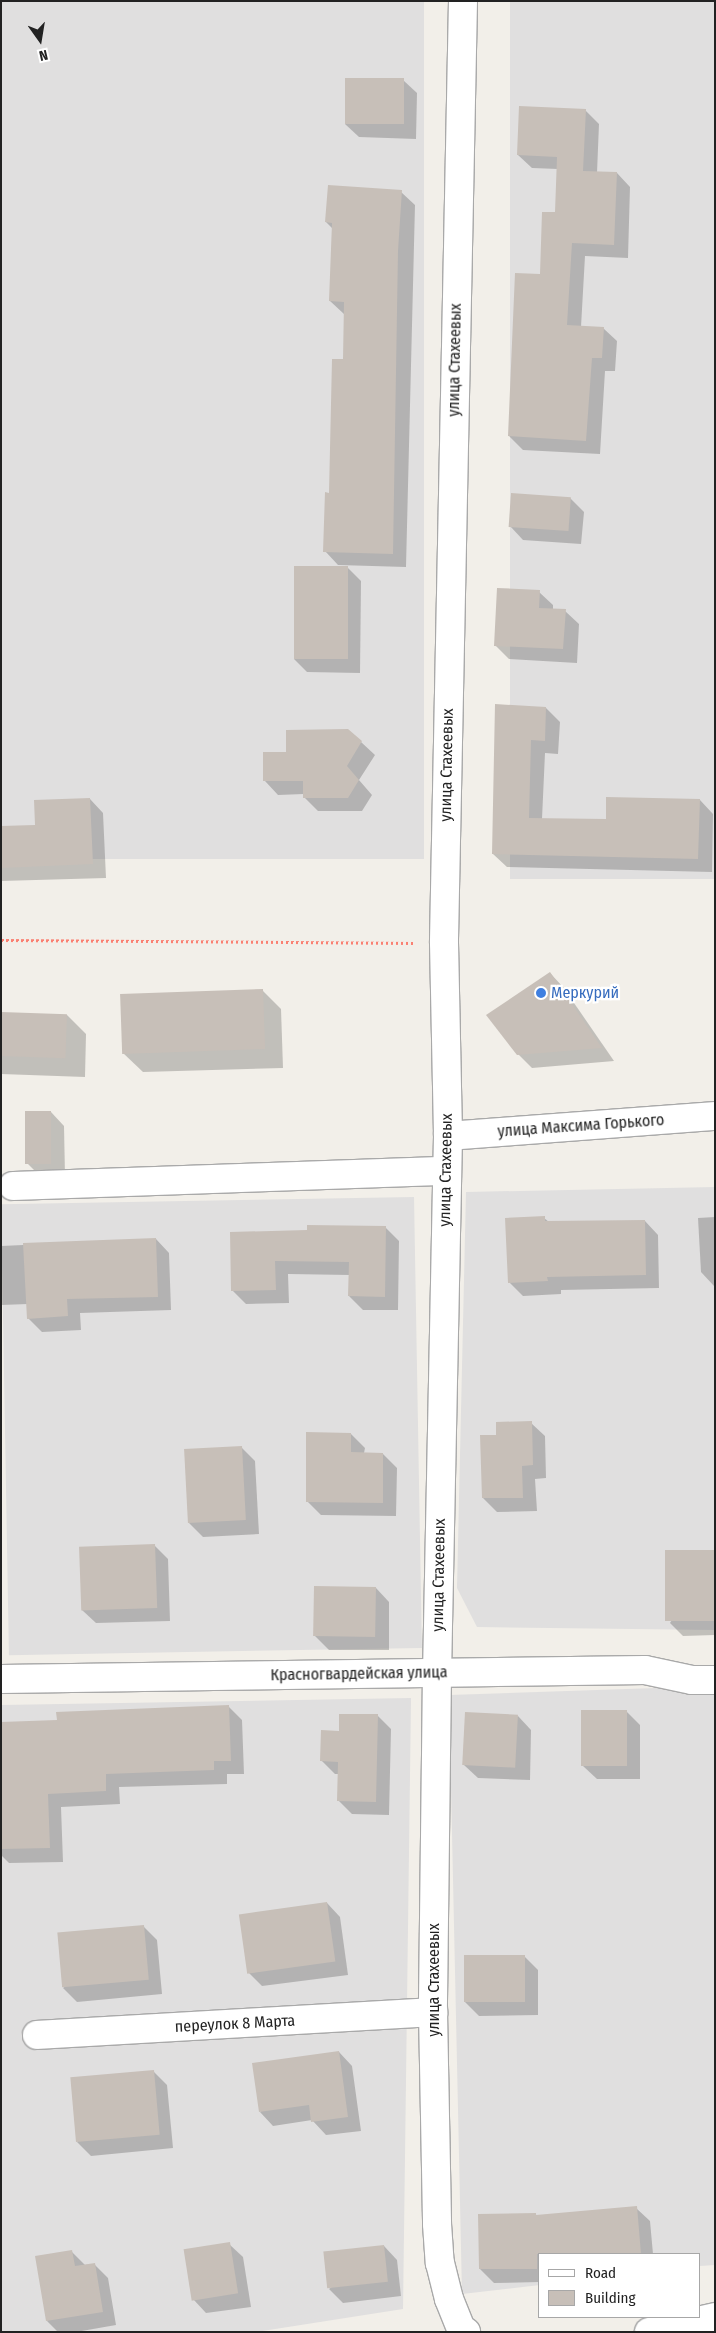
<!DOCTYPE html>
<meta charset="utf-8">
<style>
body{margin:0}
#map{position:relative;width:716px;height:2333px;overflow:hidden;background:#f2efe9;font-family:"Fira Sans Condensed",sans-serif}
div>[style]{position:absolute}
.residential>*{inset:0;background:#e0dfdf;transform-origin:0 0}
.shadow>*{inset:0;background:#0003}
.building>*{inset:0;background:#c7bfb8;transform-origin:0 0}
.path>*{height:3px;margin-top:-1.5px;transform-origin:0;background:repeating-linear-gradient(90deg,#fa8072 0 2.5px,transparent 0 5px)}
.roads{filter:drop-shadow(1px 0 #a9a9a9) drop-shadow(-1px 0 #a9a9a9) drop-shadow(0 1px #a9a9a9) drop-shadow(0 -1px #a9a9a9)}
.minor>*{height:28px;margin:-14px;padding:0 14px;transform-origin:14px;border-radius:14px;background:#fff}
.dots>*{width:14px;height:14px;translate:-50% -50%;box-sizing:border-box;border:2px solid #fff;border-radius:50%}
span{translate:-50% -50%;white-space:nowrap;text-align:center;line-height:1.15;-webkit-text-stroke:4.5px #fff;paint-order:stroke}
.street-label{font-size:16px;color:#222}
.shop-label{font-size:16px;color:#366cbe}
.left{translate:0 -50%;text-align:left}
.frame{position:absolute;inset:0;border:2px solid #222;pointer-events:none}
.legend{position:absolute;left:538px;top:2253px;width:162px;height:65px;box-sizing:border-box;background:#fff;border:1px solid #a7a7a7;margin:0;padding:6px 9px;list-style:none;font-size:15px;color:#222}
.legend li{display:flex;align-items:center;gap:10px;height:25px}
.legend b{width:25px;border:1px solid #a7a7a7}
.north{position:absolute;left:15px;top:15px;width:50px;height:50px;-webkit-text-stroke:4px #fff;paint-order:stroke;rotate:167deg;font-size:14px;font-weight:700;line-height:20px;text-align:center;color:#222}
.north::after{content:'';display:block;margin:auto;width:18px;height:22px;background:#222;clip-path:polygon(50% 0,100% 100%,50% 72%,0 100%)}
</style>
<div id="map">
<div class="residential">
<div style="left:1px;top:1px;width:423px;height:858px"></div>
<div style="left:510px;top:1px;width:205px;height:878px"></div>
<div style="clip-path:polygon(715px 1187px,715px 1630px,477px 1627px,457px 1588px,466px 1192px)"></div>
<div style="left:414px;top:1197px;width:451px;height:413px;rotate:89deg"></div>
<div style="clip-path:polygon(715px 1686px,715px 2265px,700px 2266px,700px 2254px,540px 2254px,540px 2285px,462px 2294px,449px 1695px)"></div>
<div style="clip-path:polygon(411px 1698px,403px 2309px,256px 2332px,1px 2332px,1px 1705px)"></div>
</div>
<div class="shadow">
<div style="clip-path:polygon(65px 1px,110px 1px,66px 2px)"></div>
<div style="clip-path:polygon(403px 80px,417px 93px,416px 139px,359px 137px,345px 124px)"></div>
<div style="clip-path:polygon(585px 110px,599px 124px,597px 173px,617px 173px,630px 187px,628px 258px,585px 256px,581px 327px,603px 328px,617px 341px,615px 371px,605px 371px,600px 454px,523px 450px,509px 436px,541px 275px,557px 214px,558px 169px,532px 168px,518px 155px)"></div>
<div style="clip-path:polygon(401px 192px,415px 205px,406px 567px,338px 565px,325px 551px,345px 361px,344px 314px,330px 301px,333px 229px,326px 222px)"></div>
<div style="clip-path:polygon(570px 498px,584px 512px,581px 544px,523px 540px,510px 526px)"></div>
<div style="clip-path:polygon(346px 566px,361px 581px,360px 673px,307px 672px,294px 659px)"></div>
<div style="clip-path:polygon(539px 592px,553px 605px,553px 610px,565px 611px,579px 624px,577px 663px,509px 659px,495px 645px)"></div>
<div style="clip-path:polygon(496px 705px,546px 708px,560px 722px,558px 754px,545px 753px,542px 819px,607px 821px,700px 800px,713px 814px,712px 872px,507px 867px,493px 854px)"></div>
<div style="clip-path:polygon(361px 742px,375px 755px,359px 780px,372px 795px,362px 811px,318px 811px,304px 797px,304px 794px,278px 795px,265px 781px,287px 754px)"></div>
<div style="clip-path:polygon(90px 799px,103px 813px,106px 878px,1px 881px,1px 827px,37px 826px)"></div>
<div style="clip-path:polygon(550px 973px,563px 987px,614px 1061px,532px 1068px,518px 1054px)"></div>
<div style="clip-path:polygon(262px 990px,281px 1009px,283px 1068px,143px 1072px,123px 1053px)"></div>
<div style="clip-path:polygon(1px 1013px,67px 1015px,86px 1034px,85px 1077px,1px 1074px)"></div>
<div style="clip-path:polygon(51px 1112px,64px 1126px,65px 1176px,41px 1177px,27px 1163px)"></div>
<div style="clip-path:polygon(715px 1217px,715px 1286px,714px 1286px,701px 1272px,698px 1218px)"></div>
<div style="clip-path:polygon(544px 1218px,549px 1222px,645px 1221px,658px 1235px,659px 1288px,561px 1290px,561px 1294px,523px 1296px,509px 1282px)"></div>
<div style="clip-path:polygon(385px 1227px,399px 1241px,398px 1310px,363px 1310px,349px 1296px,350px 1275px,288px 1274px,289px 1303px,246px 1304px,232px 1290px,309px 1232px)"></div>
<div style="clip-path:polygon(156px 1239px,169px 1253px,171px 1310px,80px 1313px,81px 1330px,42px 1332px,28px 1318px,28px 1304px,1px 1305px,1px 1246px)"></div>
<div style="clip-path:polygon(531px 1423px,545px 1436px,546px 1478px,535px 1479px,537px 1511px,497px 1512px,483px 1498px,497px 1436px)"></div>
<div style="clip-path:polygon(351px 1434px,365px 1448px,364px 1453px,383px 1454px,397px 1468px,396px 1516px,321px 1515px,307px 1501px)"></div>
<div style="clip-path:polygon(241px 1447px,255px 1461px,259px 1534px,203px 1537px,189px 1523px)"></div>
<div style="clip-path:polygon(154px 1545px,168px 1559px,170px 1621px,96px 1623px,82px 1610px)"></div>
<div style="clip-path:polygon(715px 1552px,715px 1635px,683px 1636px,670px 1623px)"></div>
<div style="clip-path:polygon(376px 1588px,389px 1602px,389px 1650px,329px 1650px,315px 1636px)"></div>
<div style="clip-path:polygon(228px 1706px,242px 1720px,244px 1774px,227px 1774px,227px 1784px,119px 1787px,120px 1804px,61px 1807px,63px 1862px,9px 1863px,1px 1855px,1px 1723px,58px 1721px)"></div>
<div style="clip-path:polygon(626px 1711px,640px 1725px,640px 1779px,597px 1779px,583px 1766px)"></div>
<div style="clip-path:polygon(377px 1715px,391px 1729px,389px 1815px,352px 1814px,338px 1800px,339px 1774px,335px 1774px,321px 1760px,340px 1732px)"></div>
<div style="clip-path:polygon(518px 1716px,531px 1730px,530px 1780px,478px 1778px,464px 1765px)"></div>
<div style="clip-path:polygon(327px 1903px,340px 1917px,348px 1975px,262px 1986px,248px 1972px)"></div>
<div style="clip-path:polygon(144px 1927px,157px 1940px,162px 1994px,77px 2002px,63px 1988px)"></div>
<div style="clip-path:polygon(524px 1956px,538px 1970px,538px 2015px,479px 2016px,465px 2002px)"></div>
<div style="clip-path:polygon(339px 2052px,352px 2066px,361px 2131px,326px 2135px,312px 2120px,273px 2126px,260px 2112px)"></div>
<div style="clip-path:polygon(153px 2071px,167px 2085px,173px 2148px,91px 2156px,77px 2142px)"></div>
<div style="clip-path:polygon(636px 2208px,650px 2221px,653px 2254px,540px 2254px,540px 2282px,494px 2283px,480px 2269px,535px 2214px,538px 2216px)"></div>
<div style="clip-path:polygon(229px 2244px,243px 2257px,251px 2307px,206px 2313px,193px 2299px)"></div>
<div style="clip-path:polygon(384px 2246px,397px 2260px,401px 2296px,343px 2303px,329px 2289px)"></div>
<div style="clip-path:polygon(71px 2251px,85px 2265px,94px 2264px,108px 2278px,116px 2325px,76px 2332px,58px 2332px,47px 2321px)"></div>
</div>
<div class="building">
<div style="left:345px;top:78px;width:59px;height:46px"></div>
<div style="clip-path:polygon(519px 106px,586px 109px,583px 171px,617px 172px,614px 245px,572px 243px,567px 325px,604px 327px,602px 358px,592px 358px,586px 441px,508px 436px,515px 273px,540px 274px,542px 212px,555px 212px,557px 157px,517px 155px)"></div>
<div style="clip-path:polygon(328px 185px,402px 190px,398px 251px,393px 554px,323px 552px,325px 492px,329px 493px,332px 359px,343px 359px,344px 302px,329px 301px,332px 223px,325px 222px)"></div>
<div style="left:511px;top:493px;width:60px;height:34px;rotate:4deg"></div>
<div style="left:294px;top:566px;width:54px;height:93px"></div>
<div style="clip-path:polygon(497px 588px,540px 590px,539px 608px,566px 609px,563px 649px,494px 646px)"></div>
<div style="clip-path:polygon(495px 704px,546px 707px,545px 741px,531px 740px,529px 818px,606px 819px,606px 797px,700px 799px,698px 859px,492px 854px)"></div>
<div style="clip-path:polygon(348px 729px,362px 741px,347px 766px,359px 780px,348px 798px,303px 798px,303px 781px,263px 781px,263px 752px,286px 752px,286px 730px)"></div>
<div style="clip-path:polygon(90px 798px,93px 864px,1px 868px,1px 826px,35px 825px,34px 800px)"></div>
<div style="clip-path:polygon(550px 972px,602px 1048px,517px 1055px,486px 1015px)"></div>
<div style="left:263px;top:989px;width:60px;height:143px;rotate:88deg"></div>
<div style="left:1px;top:1012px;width:66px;height:44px;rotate:2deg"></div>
<div style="left:25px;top:1111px;width:26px;height:53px"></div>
<div style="clip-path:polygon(545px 1216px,545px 1221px,645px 1220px,646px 1275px,547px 1277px,548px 1281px,508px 1283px,505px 1218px)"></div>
<div style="clip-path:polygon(307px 1225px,386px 1226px,385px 1297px,348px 1296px,349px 1262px,275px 1261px,276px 1290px,231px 1291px,230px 1232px,307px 1230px)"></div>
<div style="clip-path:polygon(156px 1238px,158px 1297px,67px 1299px,68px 1316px,27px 1319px,23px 1243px)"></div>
<div style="clip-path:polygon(532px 1421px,533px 1465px,522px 1466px,523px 1498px,482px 1498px,480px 1435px,496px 1435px,496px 1422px)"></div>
<div style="clip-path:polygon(306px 1432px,351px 1433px,351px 1452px,383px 1453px,383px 1503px,306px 1502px)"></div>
<div style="left:242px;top:1446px;width:74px;height:58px;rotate:87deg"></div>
<div style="left:155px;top:1544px;width:64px;height:76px;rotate:88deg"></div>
<div style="left:715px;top:1550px;width:71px;height:50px;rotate:90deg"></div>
<div style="left:314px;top:1586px;width:62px;height:50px;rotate:1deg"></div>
<div style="clip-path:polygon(229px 1705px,231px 1761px,214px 1761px,214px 1770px,106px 1774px,106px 1791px,48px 1794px,50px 1848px,1px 1849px,1px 1722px,57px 1720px,56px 1712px)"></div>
<div style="left:581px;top:1710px;width:46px;height:56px"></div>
<div style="left:465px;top:1712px;width:53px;height:53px;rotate:3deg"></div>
<div style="clip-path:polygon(339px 1714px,378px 1714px,376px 1802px,337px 1801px,338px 1762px,320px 1761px,321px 1730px,339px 1731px)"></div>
<div style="left:327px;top:1902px;width:60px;height:89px;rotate:82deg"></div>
<div style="left:144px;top:1925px;width:55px;height:87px;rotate:85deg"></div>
<div style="left:464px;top:1955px;width:61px;height:47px"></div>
<div style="clip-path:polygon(339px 2051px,348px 2117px,311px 2122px,309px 2105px,259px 2112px,252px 2063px)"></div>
<div style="left:154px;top:2070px;width:65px;height:84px;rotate:85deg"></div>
<div style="clip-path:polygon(637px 2206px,641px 2254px,537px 2254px,537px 2269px,479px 2269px,478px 2214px,536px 2213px,536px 2215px)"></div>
<div style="left:230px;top:2242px;width:52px;height:47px;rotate:81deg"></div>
<div style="left:384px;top:2245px;width:37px;height:61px;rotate:84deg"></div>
<div style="clip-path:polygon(72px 2250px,75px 2266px,95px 2263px,103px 2312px,46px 2321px,35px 2256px)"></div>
</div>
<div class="path">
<div style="left:1px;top:940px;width:412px;rotate:0.4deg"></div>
</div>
<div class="roads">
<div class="minor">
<div style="left:463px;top:1px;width:942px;rotate:91.16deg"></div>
<div style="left:444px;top:943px;width:193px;rotate:88.8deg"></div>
<div style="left:448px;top:1136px;width:537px;rotate:91.17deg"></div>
<div style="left:437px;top:1673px;width:339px;rotate:90.7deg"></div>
<div style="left:433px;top:2012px;width:212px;rotate:88.9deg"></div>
<div style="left:437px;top:2224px;width:39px;rotate:86deg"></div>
<div style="left:440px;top:2263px;width:37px;rotate:76deg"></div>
<div style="left:449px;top:2299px;width:32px;rotate:68deg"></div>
<div style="left:461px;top:2329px;width:6px;rotate:31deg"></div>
<div style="left:448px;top:1136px;width:268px;rotate:-4.3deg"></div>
<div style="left:13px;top:1186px;width:434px;rotate:-2deg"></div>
<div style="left:1px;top:1679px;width:644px;rotate:-0.8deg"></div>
<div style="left:645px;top:1670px;width:48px;rotate:12deg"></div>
<div style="left:692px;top:1680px;width:23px"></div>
<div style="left:37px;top:2035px;width:397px;rotate:-3.3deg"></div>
<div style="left:649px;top:2332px;width:68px;rotate:-12.8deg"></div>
</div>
</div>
<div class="dots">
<div style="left:541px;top:993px;background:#3f7fe0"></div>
</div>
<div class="street-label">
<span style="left:455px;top:360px;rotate:-89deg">улица Стахеевых</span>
<span style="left:447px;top:765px;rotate:-89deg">улица Стахеевых</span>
<span style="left:581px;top:1126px;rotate:-4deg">улица Максима Горького</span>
<span style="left:446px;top:1170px;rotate:-89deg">улица Стахеевых</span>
<span style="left:439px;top:1575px;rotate:-89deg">улица Стахеевых</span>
<span style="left:359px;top:1674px;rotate:-1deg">Красногвардейская улица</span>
<span style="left:434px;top:1980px;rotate:-90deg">улица Стахеевых</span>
<span style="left:235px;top:2024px;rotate:-3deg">переулок 8 Марта</span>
</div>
<div class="shop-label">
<span class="left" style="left:551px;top:993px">Меркурий</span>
</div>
<div class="frame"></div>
<ul class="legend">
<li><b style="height:6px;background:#fff"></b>Road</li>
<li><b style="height:14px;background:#c7bfb8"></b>Building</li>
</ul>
<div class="north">N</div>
</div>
